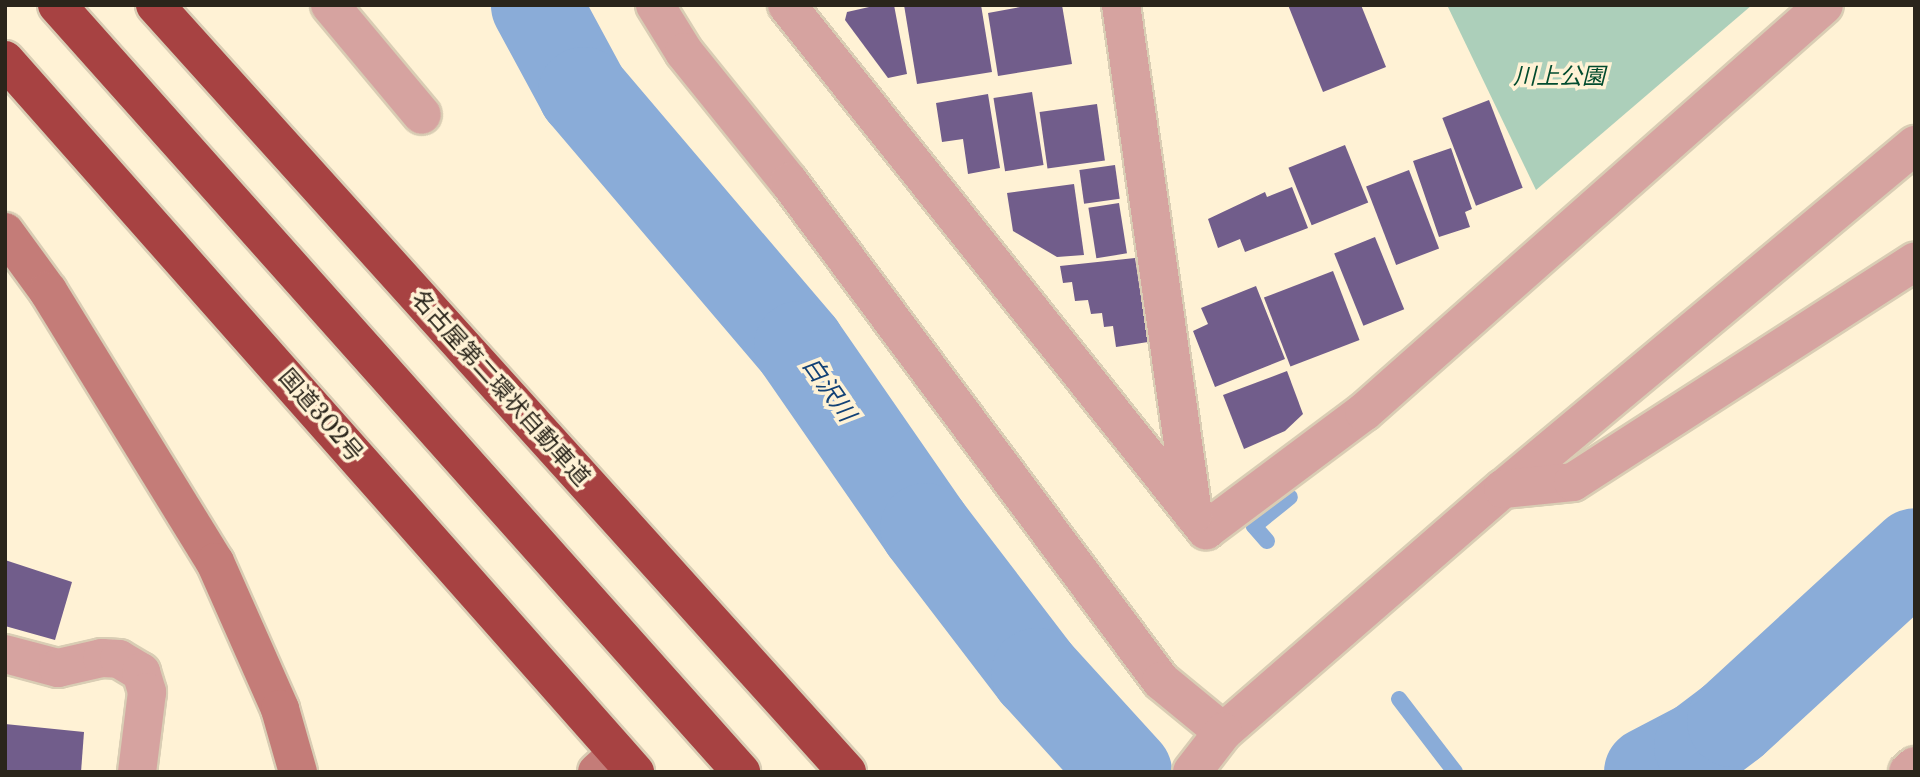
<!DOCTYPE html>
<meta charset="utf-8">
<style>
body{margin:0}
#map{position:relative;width:1920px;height:777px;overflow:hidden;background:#fff2d5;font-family:"Libre Baskerville","Noto Sans JP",serif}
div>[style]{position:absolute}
.green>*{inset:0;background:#accfba}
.stream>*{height:16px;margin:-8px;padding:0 8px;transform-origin:8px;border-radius:8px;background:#8aacd8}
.river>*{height:91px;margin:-45.5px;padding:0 45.5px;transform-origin:45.5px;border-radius:45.5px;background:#8aacd8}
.building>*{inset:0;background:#715d8b;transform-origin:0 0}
.roads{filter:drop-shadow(2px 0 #d9cdb4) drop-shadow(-2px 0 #d9cdb4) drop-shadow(0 2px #d9cdb4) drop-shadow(0 -2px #d9cdb4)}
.street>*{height:38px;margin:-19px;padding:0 19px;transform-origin:19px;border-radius:19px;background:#d6a3a0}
.secondary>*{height:38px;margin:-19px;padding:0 19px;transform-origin:19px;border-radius:19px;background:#c47c78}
.highway>*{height:38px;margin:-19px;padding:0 19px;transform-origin:19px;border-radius:19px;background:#a74242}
span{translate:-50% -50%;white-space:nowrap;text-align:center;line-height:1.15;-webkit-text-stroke:7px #fff2d5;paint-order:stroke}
.park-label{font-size:23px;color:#024b2e;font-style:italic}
.street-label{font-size:23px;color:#2a251b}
.water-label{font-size:24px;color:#124176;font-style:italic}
.frame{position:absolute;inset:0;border:7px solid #2a251b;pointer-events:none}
</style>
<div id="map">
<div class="green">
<div style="clip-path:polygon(1447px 5px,1752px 5px,1536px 190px)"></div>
</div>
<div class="stream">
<div style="left:1267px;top:541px;width:20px;rotate:-131deg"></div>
<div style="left:1254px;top:526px;width:46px;rotate:-38.9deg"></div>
<div style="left:1399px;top:699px;width:92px;rotate:52.5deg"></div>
</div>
<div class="river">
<div style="left:536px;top:5px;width:99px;rotate:61.6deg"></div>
<div style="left:583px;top:92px;width:333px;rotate:49.6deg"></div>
<div style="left:799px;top:346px;width:221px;rotate:55.3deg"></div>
<div style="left:925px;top:528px;width:183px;rotate:52.6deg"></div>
<div style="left:1036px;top:673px;width:134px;rotate:47.7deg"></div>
<div style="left:1649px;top:772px;width:56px;rotate:-27.5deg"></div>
<div style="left:1699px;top:746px;width:41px;rotate:-37.1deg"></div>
<div style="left:1732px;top:721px;width:248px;rotate:-42.6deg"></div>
</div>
<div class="building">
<div style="clip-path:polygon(878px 5px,894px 5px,907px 74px,888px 78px,845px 20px,847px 12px)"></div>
<div style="clip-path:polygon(904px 5px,981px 5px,992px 72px,917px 84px)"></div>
<div style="clip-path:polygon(1031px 5px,1062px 5px,1072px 64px,998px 76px,988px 13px)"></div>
<div style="clip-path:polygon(1288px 5px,1361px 5px,1386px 67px,1323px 92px)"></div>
<div style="left:1032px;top:92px;width:74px;height:39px;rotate:81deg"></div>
<div style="clip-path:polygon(988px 94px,1000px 168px,968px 174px,963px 139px,942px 142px,936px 103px)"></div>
<div style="left:1489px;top:100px;width:94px;height:50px;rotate:69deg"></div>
<div style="left:1097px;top:104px;width:57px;height:58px;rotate:82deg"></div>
<div style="left:1345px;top:145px;width:62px;height:61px;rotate:68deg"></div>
<div style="clip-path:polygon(1451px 148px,1472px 209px,1465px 212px,1470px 227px,1439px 237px,1413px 161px)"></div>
<div style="left:1115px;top:165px;width:34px;height:36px;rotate:82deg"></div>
<div style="left:1409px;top:170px;width:84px;height:46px;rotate:69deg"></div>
<div style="clip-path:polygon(1074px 184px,1084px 255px,1057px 257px,1013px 231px,1007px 193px)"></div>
<div style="clip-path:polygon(1292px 187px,1308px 228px,1245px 252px,1240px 239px,1218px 248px,1208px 219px,1265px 192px,1267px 197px)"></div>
<div style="left:1119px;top:203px;width:51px;height:31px;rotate:81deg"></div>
<div style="left:1375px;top:237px;width:78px;height:44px;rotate:68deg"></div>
<div style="clip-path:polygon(1135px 258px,1148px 342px,1116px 347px,1113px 326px,1104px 327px,1102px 313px,1091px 314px,1088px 300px,1075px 301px,1072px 282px,1063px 283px,1060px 266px)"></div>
<div style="left:1333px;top:271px;width:74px;height:74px;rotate:69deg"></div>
<div style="clip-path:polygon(1256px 286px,1285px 359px,1215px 387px,1193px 331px,1208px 324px,1201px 308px)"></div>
<div style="clip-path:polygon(1287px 371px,1303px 414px,1285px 431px,1244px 449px,1223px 395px)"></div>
<div style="clip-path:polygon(5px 560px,72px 582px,55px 640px,5px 626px)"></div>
<div style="clip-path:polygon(5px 724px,84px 732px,81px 772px,5px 772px)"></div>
</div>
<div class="roads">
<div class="street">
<div style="left:330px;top:5px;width:143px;rotate:50.1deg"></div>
<div style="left:655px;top:5px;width:55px;rotate:58.3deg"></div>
<div style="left:684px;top:52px;width:167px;rotate:51.1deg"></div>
<div style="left:789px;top:182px;width:622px;rotate:53.3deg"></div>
<div style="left:1161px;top:681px;width:80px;rotate:39.4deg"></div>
<div style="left:1223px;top:732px;width:371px;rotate:-41deg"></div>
<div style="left:1503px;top:489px;width:537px;rotate:-39.86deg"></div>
<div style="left:787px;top:5px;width:672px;rotate:51.41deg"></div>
<div style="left:1206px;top:530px;width:197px;rotate:-36.8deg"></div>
<div style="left:1364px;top:412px;width:614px;rotate:-41.5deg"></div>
<div style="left:1121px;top:5px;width:514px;rotate:81.95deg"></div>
<div style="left:1503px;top:489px;width:70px;rotate:-5.7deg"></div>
<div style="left:1573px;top:482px;width:407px;rotate:-32.8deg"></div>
<div style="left:5px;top:654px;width:55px;rotate:14.8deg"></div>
<div style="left:58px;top:668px;width:45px;rotate:-12.8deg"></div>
<div style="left:102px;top:658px;width:17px;rotate:3deg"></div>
<div style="left:119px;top:659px;width:26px;rotate:31deg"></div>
<div style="left:141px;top:672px;width:21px;rotate:73deg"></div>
<div style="left:147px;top:692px;width:81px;rotate:97.1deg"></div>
<div style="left:1192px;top:772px;width:51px;rotate:-52.2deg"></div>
<div style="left:1908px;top:772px;width:9px;rotate:-41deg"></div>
</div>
<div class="secondary">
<div style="left:5px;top:232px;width:73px;rotate:53.9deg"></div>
<div style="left:48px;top:291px;width:318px;rotate:58.4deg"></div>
<div style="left:215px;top:562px;width:161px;rotate:66.1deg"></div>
<div style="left:280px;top:709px;width:66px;rotate:74.1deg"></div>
<div style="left:597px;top:772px;width:28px;rotate:-42deg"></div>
</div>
<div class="highway">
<div style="left:57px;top:5px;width:1028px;rotate:48.27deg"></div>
<div style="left:155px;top:5px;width:1033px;rotate:47.94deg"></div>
<div style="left:5px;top:60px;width:951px;rotate:48.5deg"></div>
</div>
</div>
<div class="park-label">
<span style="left:1559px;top:76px">川上公園</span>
</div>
<div class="street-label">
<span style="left:501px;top:388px;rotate:48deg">名古屋第二環状自動車道</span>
<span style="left:321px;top:415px;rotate:49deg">国道302号</span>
</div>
<div class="water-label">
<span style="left:829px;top:389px;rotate:55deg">白沢川</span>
</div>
<div class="frame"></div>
</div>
